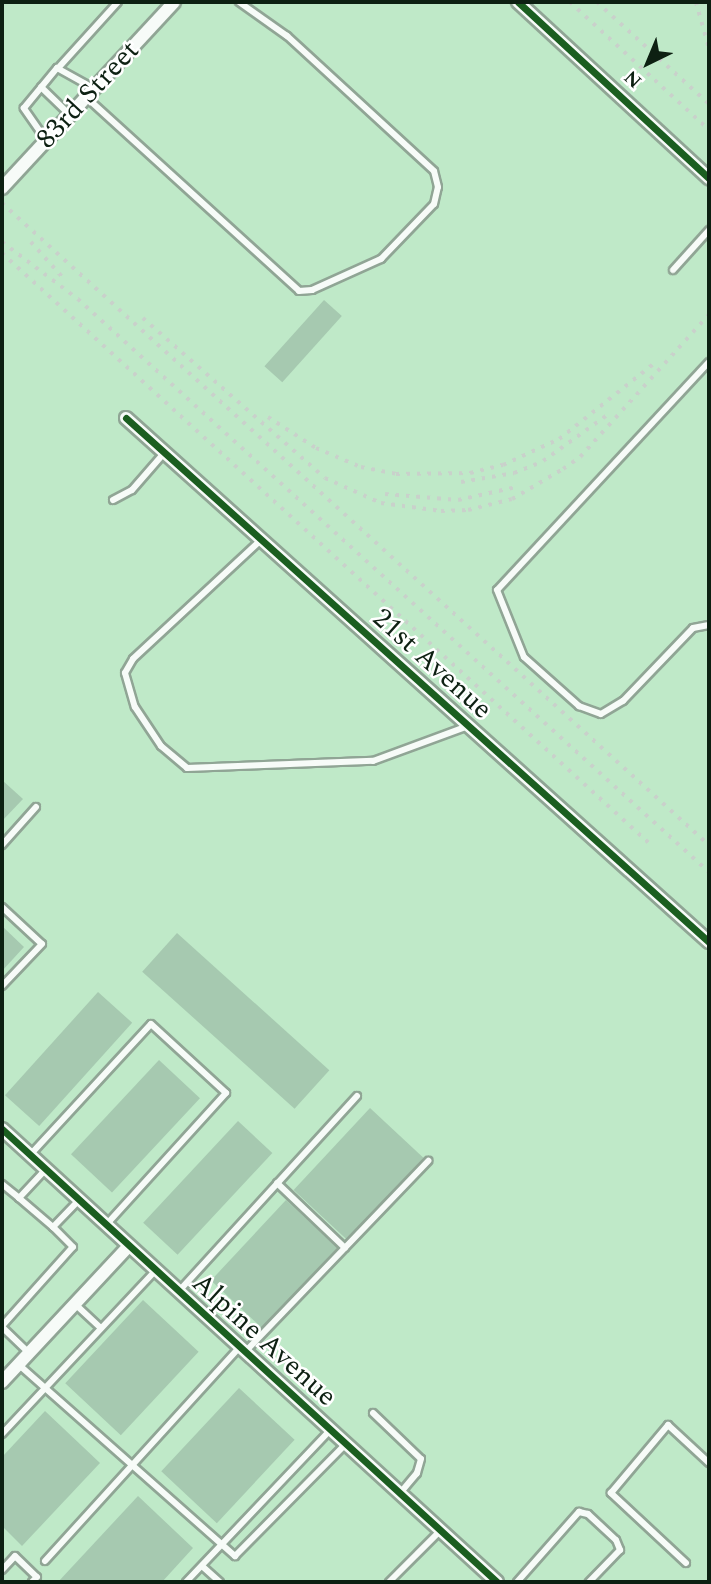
<!DOCTYPE html>
<style>
body{margin:0}
#map{position:relative;width:711px;height:1584px;overflow:hidden;background:#cce7d2;font-family:Spectral,serif}
div>[style]{position:absolute}
.built>*{inset:0;background:#bfe9c8;transform-origin:0 0}
.building>*{inset:0;background:#a6c9b0;transform-origin:0 0}
.roads{filter:drop-shadow(2px 0 #90a595) drop-shadow(-2px 0 #90a595) drop-shadow(0 2px #90a595) drop-shadow(0 -2px #90a595)}
.lane>*{height:6px;margin:-3px;padding:0 3px;transform-origin:3px;border-radius:3px;background:#f7fbf8}
.street>*{height:12px;margin:-6px;padding:0 6px;transform-origin:6px;border-radius:6px;background:#f7fbf8}
.rail>*{height:3.5px;margin-top:-1.75px;transform-origin:0;background:repeating-linear-gradient(90deg,#c9d1cb 0 3.5px,transparent 0 10.5px)}
.cycleway>*{height:7px;margin:-3.5px;padding:0 3.5px;transform-origin:3.5px;border-radius:3.5px;background:#1b5e20}
span{translate:-50% -50%;white-space:nowrap;text-align:center;line-height:1.15;-webkit-text-stroke:5px #fff;paint-order:stroke}
.street-label{font-size:28px;color:#0d2012}
.frame{position:absolute;inset:0;border:4px solid #0d2012;pointer-events:none}
.north{position:absolute;left:613px;top:28px;width:70px;height:70px;-webkit-text-stroke:5px #fff;paint-order:stroke;rotate:223deg;font-size:19px;font-weight:700;line-height:28px;text-align:center;color:#0d2012}
.north::after{content:'';display:block;margin:auto;width:24px;height:32px;background:#0d2012;clip-path:polygon(50% 0,100% 100%,50% 72%,0 100%)}
</style>
<div id="map">
<div class="built">
<div style="left:2px;top:2px;width:707px;height:1580px"></div>
</div>
<div class="building">
<div style="left:324px;top:300px;width:24px;height:89px;rotate:42deg"></div>
<div style="clip-path:polygon(2px 780px,23px 799px,2px 821px)"></div>
<div style="clip-path:polygon(2px 926px,24px 947px,2px 971px)"></div>
<div style="left:177px;top:933px;width:205px;height:52px;rotate:42deg"></div>
<div style="left:98px;top:992px;width:46px;height:139px;rotate:42deg"></div>
<div style="left:159px;top:1060px;width:56px;height:129px;rotate:43deg"></div>
<div style="left:370px;top:1108px;width:73px;height:112px;rotate:43deg"></div>
<div style="left:238px;top:1121px;width:47px;height:139px;rotate:43deg"></div>
<div style="left:286px;top:1200px;width:70px;height:110px;rotate:43deg"></div>
<div style="left:143px;top:1300px;width:76px;height:114px;rotate:43deg"></div>
<div style="left:239px;top:1388px;width:76px;height:114px;rotate:43deg"></div>
<div style="clip-path:polygon(45px 1411px,100px 1463px,22px 1546px,2px 1526px,2px 1457px)"></div>
<div style="clip-path:polygon(138px 1496px,193px 1548px,162px 1582px,58px 1582px)"></div>
</div>
<div class="roads">
<div class="lane">
<div style="left:60px;top:66px;width:86px;rotate:-47.8deg"></div>
<div style="left:41px;top:87px;width:40px;rotate:44deg"></div>
<div style="left:86px;top:97px;width:288px;rotate:42.3deg"></div>
<div style="left:299px;top:291px;width:13px;rotate:-4deg"></div>
<div style="left:312px;top:290px;width:76px;rotate:-24.2deg"></div>
<div style="left:381px;top:259px;width:76px;rotate:-46.1deg"></div>
<div style="left:434px;top:204px;width:17px;rotate:-77deg"></div>
<div style="left:438px;top:187px;width:16px;rotate:-104deg"></div>
<div style="left:434px;top:171px;width:200px;rotate:-137.4deg"></div>
<div style="left:287px;top:36px;width:59px;rotate:-144.7deg"></div>
<div style="left:46px;top:140px;width:39px;rotate:-125deg"></div>
<div style="left:24px;top:108px;width:52px;rotate:-50.5deg"></div>
<div style="left:57px;top:68px;width:41px;rotate:29.1deg"></div>
<div style="left:673px;top:270px;width:54px;rotate:-48deg"></div>
<div style="left:709px;top:362px;width:311px;rotate:132.9deg"></div>
<div style="left:497px;top:590px;width:72px;rotate:68.1deg"></div>
<div style="left:524px;top:657px;width:74px;rotate:41.7deg"></div>
<div style="left:579px;top:706px;width:23px;rotate:20deg"></div>
<div style="left:601px;top:714px;width:26px;rotate:-31deg"></div>
<div style="left:623px;top:701px;width:101px;rotate:-46.2deg"></div>
<div style="left:693px;top:628px;width:16px;rotate:-11deg"></div>
<div style="left:113px;top:500px;width:21px;rotate:-28deg"></div>
<div style="left:132px;top:490px;width:50px;rotate:-49deg"></div>
<div style="left:262px;top:539px;width:176px;rotate:137.1deg"></div>
<div style="left:133px;top:659px;width:16px;rotate:120deg"></div>
<div style="left:125px;top:673px;width:35px;rotate:74deg"></div>
<div style="left:135px;top:707px;width:47px;rotate:56.3deg"></div>
<div style="left:161px;top:746px;width:34px;rotate:40deg"></div>
<div style="left:187px;top:768px;width:186px;rotate:-2.2deg"></div>
<div style="left:373px;top:761px;width:101px;rotate:-20.2deg"></div>
<div style="left:2px;top:845px;width:51px;rotate:-48.2deg"></div>
<div style="left:2px;top:907px;width:54px;rotate:42.8deg"></div>
<div style="left:42px;top:944px;width:58px;rotate:133.6deg"></div>
<div style="left:30px;top:1155px;width:178px;rotate:-47.3deg"></div>
<div style="left:151px;top:1024px;width:102px;rotate:42.6deg"></div>
<div style="left:226px;top:1093px;width:178px;rotate:132.3deg"></div>
<div style="left:277px;top:1183px;width:94px;rotate:43.7deg"></div>
<div style="left:2px;top:1184px;width:22px;rotate:39deg"></div>
<div style="left:19px;top:1198px;width:38px;rotate:-47deg"></div>
<div style="left:19px;top:1198px;width:45px;rotate:40.5deg"></div>
<div style="left:53px;top:1227px;width:37px;rotate:-46deg"></div>
<div style="left:179px;top:1291px;width:264px;rotate:-47.6deg"></div>
<div style="left:75px;top:1304px;width:35px;rotate:43deg"></div>
<div style="left:2px;top:1326px;width:106px;rotate:-48.1deg"></div>
<div style="left:73px;top:1247px;width:28px;rotate:-135deg"></div>
<div style="left:2px;top:1327px;width:37px;rotate:44deg"></div>
<div style="left:245px;top:1352px;width:265px;rotate:-46.2deg"></div>
<div style="left:18px;top:1364px;width:290px;rotate:41.5deg"></div>
<div style="left:235px;top:1556px;width:158px;rotate:-45.3deg"></div>
<div style="left:373px;top:1413px;width:66px;rotate:43.8deg"></div>
<div style="left:421px;top:1459px;width:15px;rotate:106deg"></div>
<div style="left:417px;top:1473px;width:26px;rotate:130deg"></div>
<div style="left:2px;top:1434px;width:225px;rotate:-46.8deg"></div>
<div style="left:45px;top:1561px;width:290px;rotate:-47.7deg"></div>
<div style="left:686px;top:1563px;width:103px;rotate:-137deg"></div>
<div style="left:611px;top:1493px;width:89px;rotate:-50deg"></div>
<div style="left:668px;top:1425px;width:56px;rotate:42.8deg"></div>
<div style="left:202px;top:1566px;width:24px;rotate:42deg"></div>
<div style="left:2px;top:1570px;width:19px;rotate:-47deg"></div>
<div style="left:15px;top:1556px;width:30px;rotate:44deg"></div>
<div style="left:37px;top:1577px;width:7px;rotate:135deg"></div>
<div style="left:186px;top:1582px;width:211px;rotate:-46.5deg"></div>
<div style="left:389px;top:1582px;width:74px;rotate:-45deg"></div>
<div style="left:517px;top:1582px;width:94px;rotate:-48.5deg"></div>
<div style="left:579px;top:1512px;width:9px;rotate:13deg"></div>
<div style="left:588px;top:1514px;width:38px;rotate:43deg"></div>
<div style="left:616px;top:1540px;width:11px;rotate:68deg"></div>
<div style="left:620px;top:1550px;width:45px;rotate:134.1deg"></div>
</div>
<div class="street">
<div style="left:518px;top:2px;width:260px;rotate:42.7deg"></div>
<div style="left:2px;top:188px;width:253px;rotate:-47.2deg"></div>
<div style="left:126px;top:418px;width:784px;rotate:41.95deg"></div>
<div style="left:2px;top:1129px;width:671px;rotate:42.46deg"></div>
<div style="left:2px;top:1382px;width:186px;rotate:-47deg"></div>
</div>
</div>
<div class="rail">
<div style="left:570px;top:2px;width:189px;rotate:42.6deg"></div>
<div style="left:597px;top:2px;width:151px;rotate:42.3deg"></div>
<div style="left:696px;top:2px;width:48px;rotate:74.2deg"></div>
<div style="left:2px;top:203px;width:955px;rotate:42.24deg"></div>
<div style="left:2px;top:242px;width:95px;rotate:36.9deg"></div>
<div style="left:78px;top:299px;width:852px;rotate:42.24deg"></div>
<div style="left:31px;top:242px;width:52px;rotate:48.1deg"></div>
<div style="left:2px;top:253px;width:876px;rotate:42.36deg"></div>
<div style="left:143px;top:318px;width:242px;rotate:41.3deg"></div>
<div style="left:325px;top:478px;width:61px;rotate:24.1deg"></div>
<div style="left:381px;top:503px;width:61px;rotate:7.6deg"></div>
<div style="left:441px;top:511px;width:27px;rotate:-2deg"></div>
<div style="left:468px;top:510px;width:45px;rotate:-14deg"></div>
<div style="left:512px;top:499px;width:59px;rotate:-30.5deg"></div>
<div style="left:563px;top:469px;width:21px;rotate:-35deg"></div>
<div style="left:580px;top:457px;width:193px;rotate:-47.9deg"></div>
<div style="left:268px;top:417px;width:57px;rotate:32.9deg"></div>
<div style="left:316px;top:448px;width:49px;rotate:22.9deg"></div>
<div style="left:361px;top:467px;width:36px;rotate:11deg"></div>
<div style="left:396px;top:474px;width:74px;rotate:-0.8deg"></div>
<div style="left:470px;top:473px;width:34px;rotate:-14deg"></div>
<div style="left:503px;top:465px;width:62px;rotate:-24.9deg"></div>
<div style="left:559px;top:439px;width:125px;rotate:-38.5deg"></div>
<div style="left:461px;top:482px;width:54px;rotate:-9.6deg"></div>
<div style="left:514px;top:473px;width:31px;rotate:-22deg"></div>
<div style="left:543px;top:461px;width:82px;rotate:-35.6deg"></div>
<div style="left:385px;top:494px;width:73px;rotate:4.7deg"></div>
<div style="left:458px;top:500px;width:59px;rotate:-12.6deg"></div>
</div>
<div class="cycleway">
<div style="left:518px;top:2px;width:260px;rotate:42.7deg"></div>
<div style="left:126px;top:418px;width:784px;rotate:41.95deg"></div>
<div style="left:2px;top:1129px;width:671px;rotate:42.46deg"></div>
</div>
<div class="street-label">
<span style="left:88px;top:95px;rotate:-47deg">83rd Street</span>
<span style="left:432px;top:664px;rotate:42deg">21st Avenue</span>
<span style="left:264px;top:1340px;rotate:42deg">Alpine Avenue</span>
</div>
<div class="frame"></div>
<div class="north">N</div>
</div>
